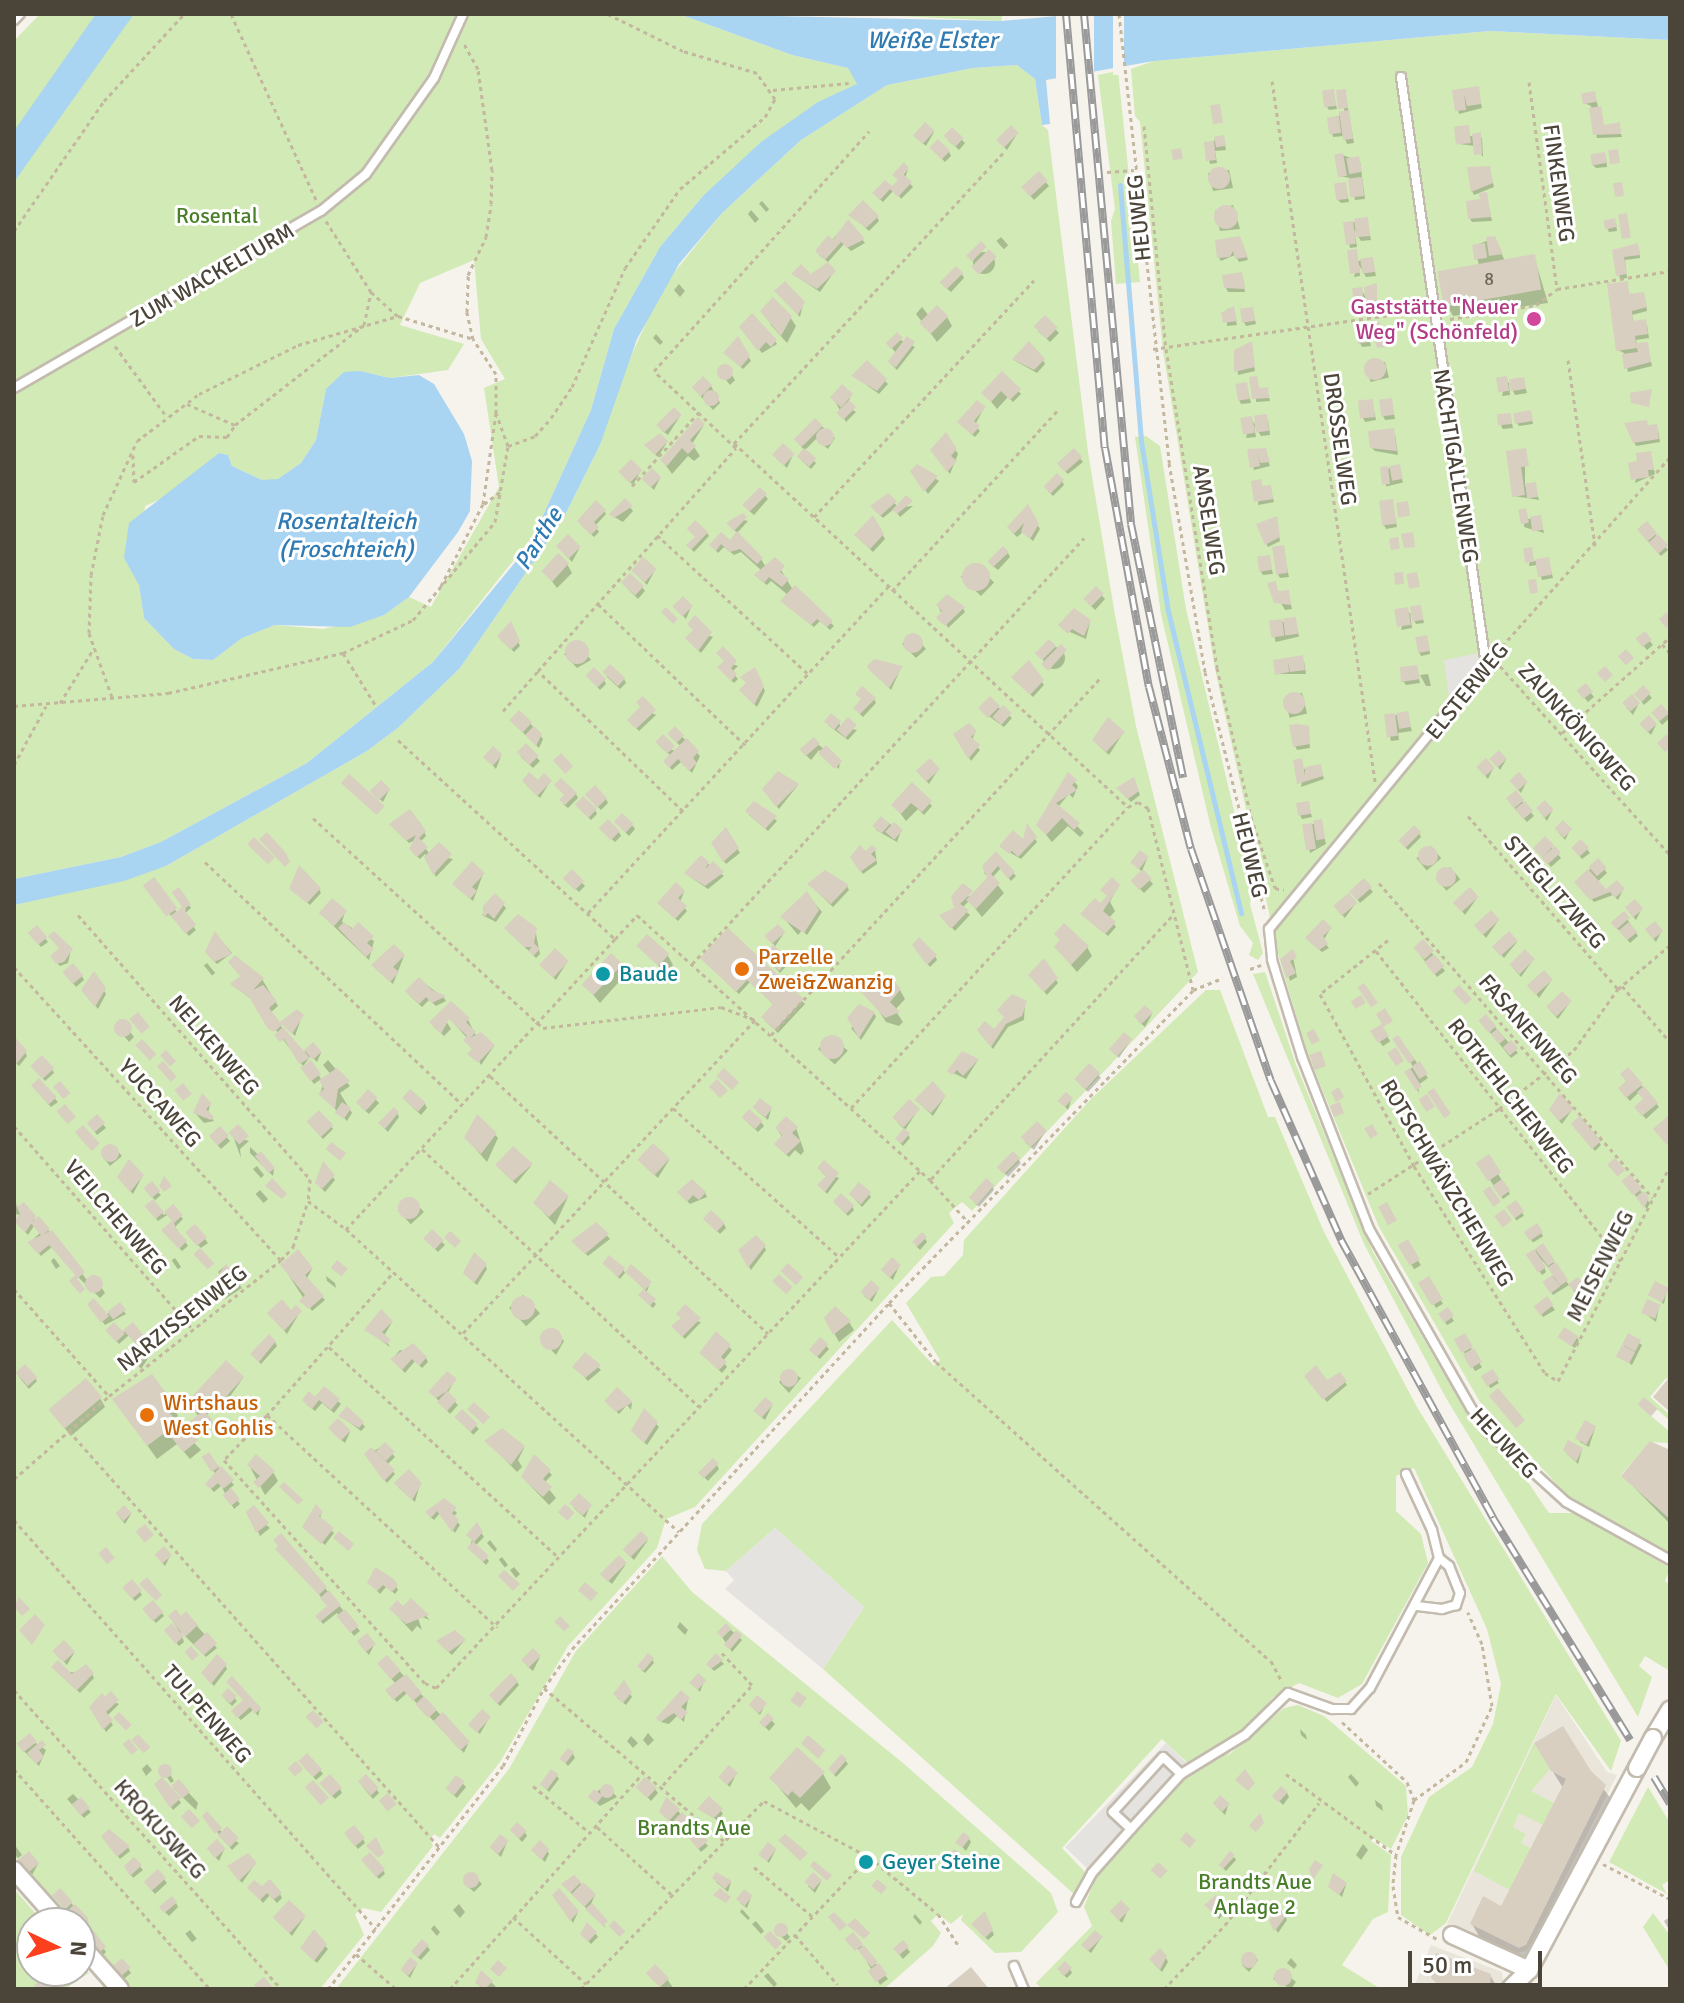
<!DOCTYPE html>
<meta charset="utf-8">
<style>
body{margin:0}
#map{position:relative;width:1684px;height:2003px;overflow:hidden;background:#f6f3ec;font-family:Signika,sans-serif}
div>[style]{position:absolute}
.residential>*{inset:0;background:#eae5da}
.green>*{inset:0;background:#d2eab5}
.parking>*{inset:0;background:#e5e3e0;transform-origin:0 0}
.water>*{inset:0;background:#a9d4f2}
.pier>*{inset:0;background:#f6f3ec;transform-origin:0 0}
.shadow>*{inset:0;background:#0003;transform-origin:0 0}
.round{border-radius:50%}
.stream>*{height:5px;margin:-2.5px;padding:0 2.5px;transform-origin:2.5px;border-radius:2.5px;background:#a9d4f2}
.building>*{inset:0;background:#d8cfc1;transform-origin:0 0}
.path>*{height:3px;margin-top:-1.5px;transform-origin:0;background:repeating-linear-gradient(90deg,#c4b79f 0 4px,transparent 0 8px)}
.roads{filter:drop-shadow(2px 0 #c2bbae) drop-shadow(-2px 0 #c2bbae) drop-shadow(0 2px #c2bbae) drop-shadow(0 -2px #c2bbae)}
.service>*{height:8px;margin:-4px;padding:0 4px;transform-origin:4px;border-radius:4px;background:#fff}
.minor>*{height:16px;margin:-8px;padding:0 8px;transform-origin:8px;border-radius:8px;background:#fff}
.rail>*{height:8px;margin-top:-4px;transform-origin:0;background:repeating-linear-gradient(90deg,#fff 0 15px,#9a9a9a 0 30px);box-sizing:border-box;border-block:2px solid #9a9a9a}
.bridges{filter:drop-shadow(2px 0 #c2bbae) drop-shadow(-2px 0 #c2bbae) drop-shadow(0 2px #c2bbae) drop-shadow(0 -2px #c2bbae)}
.minor-bridge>*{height:16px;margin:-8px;padding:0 8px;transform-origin:8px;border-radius:8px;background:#fff}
.dots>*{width:22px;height:22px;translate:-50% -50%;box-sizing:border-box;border:4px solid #fff;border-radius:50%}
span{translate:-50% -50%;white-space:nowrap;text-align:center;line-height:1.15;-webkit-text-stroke:6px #fff;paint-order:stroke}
.number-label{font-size:18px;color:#6e675b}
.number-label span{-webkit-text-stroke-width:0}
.street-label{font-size:22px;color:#4b4439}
.park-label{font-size:22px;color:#4a7f2a}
.hotel-label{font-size:22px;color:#b23c85}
.right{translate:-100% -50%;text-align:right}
.food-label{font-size:22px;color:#c56008}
.left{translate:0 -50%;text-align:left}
.culture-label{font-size:22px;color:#0d838f}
.water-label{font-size:24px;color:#2e7ab2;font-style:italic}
.frame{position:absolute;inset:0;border:16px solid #4b4439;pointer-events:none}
.north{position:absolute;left:16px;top:1907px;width:80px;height:80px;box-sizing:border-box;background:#fff;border:2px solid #b7b4b0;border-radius:50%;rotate:94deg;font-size:22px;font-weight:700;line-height:32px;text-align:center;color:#4b4439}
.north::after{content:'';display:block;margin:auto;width:28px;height:36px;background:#fc3f1d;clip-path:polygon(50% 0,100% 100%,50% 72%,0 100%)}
.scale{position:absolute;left:1408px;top:1951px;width:134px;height:36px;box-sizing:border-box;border:4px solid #4b4439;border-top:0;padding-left:10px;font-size:24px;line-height:28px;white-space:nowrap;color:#4b4439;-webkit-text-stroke:6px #fff;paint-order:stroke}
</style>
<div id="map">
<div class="residential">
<div style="clip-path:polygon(1556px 1695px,1607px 1772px,1617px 1775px,1535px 1938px,1526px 1951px,1513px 1954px,1447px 1924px)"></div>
<div style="clip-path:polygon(1431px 1945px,1502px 1972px,1504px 1986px,1404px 1989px,1416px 1982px)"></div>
</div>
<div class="green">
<div style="clip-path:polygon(evenodd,40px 14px,679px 14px,792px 55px,848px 68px,858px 84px,703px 196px,660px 247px,614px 329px,591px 410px,535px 533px,433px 662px,307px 763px,161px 842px,121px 857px,14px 879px,14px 41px,40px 14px,474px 260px,481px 339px,505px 379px,484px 388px,499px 487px,431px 607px,409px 597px,384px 615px,323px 629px,275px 625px,242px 638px,213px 660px,193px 659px,174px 649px,144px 618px,139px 585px,145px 506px,168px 496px,219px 453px,228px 455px,232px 466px,262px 480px,277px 480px,301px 463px,316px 440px,326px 389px,360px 371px,390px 378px,448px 370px,464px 344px,400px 325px,420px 283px,474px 260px)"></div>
<div style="clip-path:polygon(857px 14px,1003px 14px,1001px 21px)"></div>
<div style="clip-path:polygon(1490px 31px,1670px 40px,1670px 1381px,1666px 1378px,1650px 1397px,1670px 1415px,1670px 1421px,1644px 1398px,1638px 1405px,1670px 1432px,1670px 1443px,1650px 1442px,1621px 1475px,1670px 1519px,1670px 1555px,1567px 1495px,1480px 1402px,1379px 1227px,1308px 1055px,1279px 958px,1215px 669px,1163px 351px,1140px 122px,1135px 116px,1131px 69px,1154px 61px)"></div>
<div style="clip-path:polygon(1017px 65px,1035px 79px,1042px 125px,1048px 130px,1088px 452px,1115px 615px,1136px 726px,1198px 972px,972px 1211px,962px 1202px,949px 1213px,954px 1223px,695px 1507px,666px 1519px,657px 1548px,568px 1646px,500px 1762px,440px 1838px,434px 1834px,430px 1839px,433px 1846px,381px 1912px,363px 1908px,355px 1914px,364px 1935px,320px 1989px,132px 1989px,80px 1930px,80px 1923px,74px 1923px,14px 1856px,14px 905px,166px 866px,367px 751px,399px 727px,460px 668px,563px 519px,600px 445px,616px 390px,661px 289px,722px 213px,801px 140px,887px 85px,973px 68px)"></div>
<div style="clip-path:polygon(1118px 71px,1140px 282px,1116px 284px,1111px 221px,1115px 209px,1098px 75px)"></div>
<div style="clip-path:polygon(1146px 436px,1160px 446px,1186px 609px,1252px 886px,1250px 904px,1263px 953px,1258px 960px,1249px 955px,1253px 943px,1240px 926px,1210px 824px,1161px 614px,1135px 437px)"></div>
<div style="clip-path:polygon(1265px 972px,1296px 1065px,1373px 1252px,1472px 1422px,1517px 1466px,1549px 1513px,1574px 1513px,1670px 1568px,1665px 1581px,1670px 1585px,1670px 1671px,1645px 1656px,1639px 1666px,1652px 1677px,1638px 1717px,1446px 1398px,1364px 1244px,1253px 974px)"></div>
<div style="clip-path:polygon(1206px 990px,1220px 990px,1268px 1117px,1275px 1117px,1324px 1232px,1417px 1407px,1621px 1741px,1611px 1771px,1556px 1694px,1446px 1923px,1430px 1935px,1401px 1915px,1401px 1857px,1429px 1797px,1472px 1767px,1493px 1724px,1501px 1684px,1487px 1629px,1414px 1468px,1396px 1476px,1396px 1511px,1421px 1534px,1428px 1563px,1362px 1684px,1338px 1698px,1299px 1683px,1273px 1697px,1226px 1757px,1284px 1708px,1298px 1705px,1324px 1716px,1406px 1786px,1408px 1815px,1391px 1849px,1373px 1838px,1371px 1841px,1391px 1855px,1388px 1912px,1373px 1919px,1342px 1965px,1381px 1989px,1042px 1989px,1036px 1983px,1092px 1926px,1084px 1907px,1096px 1877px,1193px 1768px,1162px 1739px,1062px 1848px,1086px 1873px,1074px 1894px,823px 1669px,864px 1607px,775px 1528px,726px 1571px,705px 1569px,697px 1550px,702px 1524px,892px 1320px,934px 1366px,940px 1360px,906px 1303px,931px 1277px,944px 1276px,963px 1255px,964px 1240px,1091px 1099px)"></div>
<div style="clip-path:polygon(662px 1556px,692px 1592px,903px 1763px,1051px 1893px,1058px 1912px,1021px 1952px,995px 1953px,961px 1920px,963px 1914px,951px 1924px,938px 1914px,931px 1921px,941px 1933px,933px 1946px,884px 1989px,336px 1989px,509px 1769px,576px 1651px)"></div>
<div style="clip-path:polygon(1534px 1743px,1550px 1769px,1531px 1791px,1554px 1803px,1543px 1825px,1519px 1813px,1513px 1827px,1526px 1834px,1521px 1843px,1532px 1849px,1510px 1890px,1474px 1871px)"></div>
<div style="clip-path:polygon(1648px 1787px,1670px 1823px,1670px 1880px,1662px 1885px,1667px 1894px,1609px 1862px)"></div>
<div style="clip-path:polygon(14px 1889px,44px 1923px,32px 1923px,32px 1971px,80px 1971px,80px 1963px,89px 1973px,65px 1989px,14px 1989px)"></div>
<div style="clip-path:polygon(1653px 1913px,1669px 1934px,1670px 1971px,1643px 1927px)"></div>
</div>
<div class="parking">
<div style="clip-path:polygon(1479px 653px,1478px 673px,1450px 705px,1444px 660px)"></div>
<div style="clip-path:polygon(775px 1528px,864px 1607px,823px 1669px,725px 1589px,734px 1580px,726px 1571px)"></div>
<div style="left:1166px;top:1743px;width:37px;height:145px;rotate:44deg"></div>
</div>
<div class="water">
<div style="clip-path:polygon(96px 14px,134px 14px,14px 182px,14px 131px)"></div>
<div style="clip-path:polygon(679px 14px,1001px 21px,1079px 14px,1670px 14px,1670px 40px,1490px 31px,1154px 61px,1046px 80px,1050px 124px,1042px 125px,1035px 79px,1017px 65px,973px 68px,887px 85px,801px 140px,722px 213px,679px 264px,637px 339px,600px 445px,563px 519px,460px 668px,399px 727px,367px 751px,166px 866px,124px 881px,14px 905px,14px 879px,121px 857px,161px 842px,307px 763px,433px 662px,517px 560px,535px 533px,591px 410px,614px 329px,660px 247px,703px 196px,761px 142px,818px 102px,857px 84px,848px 68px,792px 55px)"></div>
<div style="clip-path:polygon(360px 371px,390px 378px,419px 375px,434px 384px,464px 434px,472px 461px,470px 511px,458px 532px,409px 597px,384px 615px,350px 627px,275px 625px,242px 638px,213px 660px,193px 659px,174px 649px,144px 618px,139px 585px,124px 558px,129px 523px,219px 453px,228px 455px,232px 466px,262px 480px,278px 479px,301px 463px,316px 440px,326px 389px,344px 372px)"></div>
</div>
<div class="pier">
<div style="left:1056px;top:14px;width:38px;height:69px"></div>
<div style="left:1113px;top:14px;width:11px;height:61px"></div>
</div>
<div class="shadow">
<div style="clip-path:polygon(1478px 89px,1482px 108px,1459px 114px,1454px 92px)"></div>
<div style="clip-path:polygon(1345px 91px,1354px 143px,1347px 144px,1344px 136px,1333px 137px,1329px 119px,1344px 114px)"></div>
<div style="clip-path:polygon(1333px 92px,1337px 109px,1329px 110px,1327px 107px)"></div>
<div style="clip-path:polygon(1594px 93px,1604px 126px,1618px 125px,1622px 137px,1597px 138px,1591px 106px,1584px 103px)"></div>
<div style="clip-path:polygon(1468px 127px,1470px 136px,1482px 138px,1483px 157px,1475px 146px,1459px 144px)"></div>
<div style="clip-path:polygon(952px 130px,965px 143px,959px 150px,948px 140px)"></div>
<div style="clip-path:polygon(934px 132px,926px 146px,918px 139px)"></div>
<div style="clip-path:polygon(1017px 134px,1007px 150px,1001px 144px)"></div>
<div style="clip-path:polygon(1223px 137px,1226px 150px,1215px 151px,1217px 163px,1210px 164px,1206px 144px)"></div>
<div style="clip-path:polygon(932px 148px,949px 152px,951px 156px,945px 162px)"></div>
<div style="clip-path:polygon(1342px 155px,1360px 161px,1365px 199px,1355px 200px,1350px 178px,1339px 176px)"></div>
<div style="clip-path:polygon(1606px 158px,1607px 167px,1596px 168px,1593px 165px)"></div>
<div style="clip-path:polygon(1489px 168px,1494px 187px,1474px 195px,1472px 191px)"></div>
<div style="clip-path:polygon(908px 169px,905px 178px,913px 187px,901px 199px,895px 189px,883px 202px,877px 197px,885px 182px,892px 189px)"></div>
<div style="clip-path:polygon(1229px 170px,1233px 188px,1213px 191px,1208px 173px)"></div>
<div style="clip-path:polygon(1039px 174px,1049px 186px,1034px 200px,1026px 191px)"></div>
<div style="clip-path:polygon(1345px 184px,1349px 202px,1341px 203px,1338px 200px)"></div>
<div style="clip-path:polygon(1486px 194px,1492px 221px,1472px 222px,1470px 219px)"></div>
<div style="left:762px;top:201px;width:11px;height:4px;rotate:49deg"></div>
<div style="clip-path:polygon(1233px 205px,1240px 229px,1220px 231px,1215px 211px)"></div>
<div style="clip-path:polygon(751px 210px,759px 219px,755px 223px,748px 214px)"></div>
<div style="clip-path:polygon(851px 215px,877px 217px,879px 221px,869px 231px)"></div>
<div style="clip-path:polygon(1367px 220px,1371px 240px,1361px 241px,1354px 230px,1357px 247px,1350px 248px,1345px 224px)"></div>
<div style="clip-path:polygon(848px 222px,865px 243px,851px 251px,844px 244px,828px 262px,819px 255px)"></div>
<div style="clip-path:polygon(1616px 224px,1617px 231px,1609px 232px,1607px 228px)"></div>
<div style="left:1001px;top:237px;width:11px;height:6px;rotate:49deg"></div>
<div style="clip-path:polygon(1494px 238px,1505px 261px,1534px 256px,1548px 303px,1453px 316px,1445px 302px,1479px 265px,1474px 246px)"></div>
<div style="clip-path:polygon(1241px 242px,1248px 260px,1239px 262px,1235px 255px,1221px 261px,1219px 258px)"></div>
<div style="clip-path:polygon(1639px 249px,1640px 258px,1625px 260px,1627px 278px,1620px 279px,1614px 251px)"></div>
<div class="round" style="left:973px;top:252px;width:22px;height:22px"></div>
<div style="clip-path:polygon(1372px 259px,1376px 276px,1366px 277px,1359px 265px,1360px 276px,1354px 277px,1358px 261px)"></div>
<div style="clip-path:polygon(834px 272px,820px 292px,793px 274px,811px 277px)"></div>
<div style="clip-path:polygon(962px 274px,964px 278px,951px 292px,945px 287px)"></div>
<div style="clip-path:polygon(1243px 278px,1245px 292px,1228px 292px,1226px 288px)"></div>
<div style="clip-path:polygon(1626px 283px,1630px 296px,1645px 298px,1647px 311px,1632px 315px,1634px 323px,1647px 325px,1649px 338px,1636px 340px,1637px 345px,1647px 344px,1652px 366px,1628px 372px,1624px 353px,1618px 350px)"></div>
<div style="clip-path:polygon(679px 284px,685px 291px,680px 297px,674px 290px)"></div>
<div style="clip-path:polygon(1376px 285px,1378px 312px,1371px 313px,1364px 302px,1366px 314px,1359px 315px,1361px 289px,1368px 301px)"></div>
<div style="clip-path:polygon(779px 295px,803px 304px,800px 317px)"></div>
<div style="clip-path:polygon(922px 307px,929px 316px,947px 317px,952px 326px,937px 342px,916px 314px)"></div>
<div style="clip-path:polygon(1233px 308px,1237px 325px,1227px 326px,1227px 309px)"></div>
<div style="clip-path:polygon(1252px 309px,1256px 324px,1246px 326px,1244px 322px)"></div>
<div style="clip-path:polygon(790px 317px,796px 326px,787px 343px,770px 324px)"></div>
<div style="clip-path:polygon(1045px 318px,1059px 333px,1050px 342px,1038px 331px)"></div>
<div style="clip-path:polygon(1366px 326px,1371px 346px,1362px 347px,1360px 343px)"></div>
<div style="clip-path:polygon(744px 331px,775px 341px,777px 344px,762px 353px)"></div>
<div style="clip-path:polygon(656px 334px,663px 342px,660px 345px,653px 338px)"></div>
<div style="clip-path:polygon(738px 339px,751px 361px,743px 369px,725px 353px)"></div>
<div style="clip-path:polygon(901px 340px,915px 347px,897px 370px,889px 362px,896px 353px,891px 347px)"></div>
<div style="clip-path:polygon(1251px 344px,1255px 371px,1238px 375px,1236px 352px)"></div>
<div style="clip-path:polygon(1014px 360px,1043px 360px,1045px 364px,1037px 373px)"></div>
<div style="left:1385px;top:362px;width:16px;height:19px;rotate:76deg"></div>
<div style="clip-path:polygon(867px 363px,888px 384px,879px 394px,854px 376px)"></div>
<div style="clip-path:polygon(725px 364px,735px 380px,730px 385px,718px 370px)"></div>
<div style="clip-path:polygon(1002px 374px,1021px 394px,1013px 402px,1008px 397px,997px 409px,984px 393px)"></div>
<div style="clip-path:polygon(1256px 378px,1259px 390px,1267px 389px,1270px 401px,1256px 402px)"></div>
<div style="clip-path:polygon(1506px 379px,1513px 389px,1523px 379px,1527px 393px,1515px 395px,1509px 383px,1510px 395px,1502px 396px)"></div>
<div style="clip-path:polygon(1246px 384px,1251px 403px,1241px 404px,1239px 400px)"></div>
<div style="clip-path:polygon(711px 386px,720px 403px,713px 410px,697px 392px)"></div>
<div style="clip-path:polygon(851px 395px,847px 406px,856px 412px,846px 422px,835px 401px)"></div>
<div style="clip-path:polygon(1391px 400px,1395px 419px,1385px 420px,1383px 416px)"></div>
<div style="clip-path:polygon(1372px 401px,1376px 420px,1365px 422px,1363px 418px)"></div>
<div style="clip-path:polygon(984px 408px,975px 425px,980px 431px,975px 437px,962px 426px)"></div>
<div style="clip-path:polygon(1530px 412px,1533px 424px,1519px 426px,1517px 423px)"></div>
<div style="clip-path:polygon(1510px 415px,1513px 428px,1503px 429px,1501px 426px)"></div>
<div style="clip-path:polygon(680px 416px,668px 435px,661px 430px)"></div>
<div style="clip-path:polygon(1251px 418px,1258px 430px,1268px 420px,1270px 435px,1261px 436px,1254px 425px,1256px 437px,1246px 438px)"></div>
<div style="clip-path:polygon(815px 420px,835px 438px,828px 449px,816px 439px,804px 451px,816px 463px,811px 469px,801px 460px,804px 450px,798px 443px)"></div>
<div style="clip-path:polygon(704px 425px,692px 444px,700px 456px,694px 461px,688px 456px,672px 474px,662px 460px)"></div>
<div style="clip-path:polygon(1626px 425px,1658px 430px,1660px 442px,1636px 446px)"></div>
<div style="clip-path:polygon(1395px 434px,1398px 455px,1375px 451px,1372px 448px)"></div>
<div style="clip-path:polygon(946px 435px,958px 454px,950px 474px,935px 454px)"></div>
<div style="clip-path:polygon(667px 442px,658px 457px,649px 449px)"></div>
<div style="clip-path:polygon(1249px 450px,1264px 450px,1270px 466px,1254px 470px)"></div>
<div style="clip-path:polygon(1525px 450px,1525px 486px,1535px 485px,1539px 500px,1514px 496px,1509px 452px)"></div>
<div style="clip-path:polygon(1074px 451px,1083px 462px,1068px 474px,1061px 467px)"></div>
<div style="clip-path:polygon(1650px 453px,1655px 474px,1635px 483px,1639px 463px)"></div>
<div style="clip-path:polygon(793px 455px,787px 468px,776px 458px)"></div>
<div style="clip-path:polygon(917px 466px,939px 481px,928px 494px,912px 471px)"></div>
<div style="left:1399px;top:466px;width:17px;height:17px;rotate:77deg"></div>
<div style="clip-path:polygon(640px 472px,633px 485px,621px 473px)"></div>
<div style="clip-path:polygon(660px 478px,654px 490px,647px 483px)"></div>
<div style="clip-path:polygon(1062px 481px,1064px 485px,1053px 496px,1048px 491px)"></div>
<div style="clip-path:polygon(1260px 481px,1263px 488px,1270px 487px,1274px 502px,1258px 505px)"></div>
<div style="clip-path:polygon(760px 490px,768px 499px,754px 515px,748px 510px)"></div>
<div style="clip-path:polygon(888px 496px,898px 507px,913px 506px,900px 517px,894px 509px,883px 518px,875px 510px)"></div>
<div style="clip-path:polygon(625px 501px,633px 511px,623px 522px,614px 517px)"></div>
<div style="clip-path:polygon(1392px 501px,1397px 527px,1386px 529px,1384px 525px)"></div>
<div style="clip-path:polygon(1028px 507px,1040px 529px,1033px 541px,1023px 532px,1017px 537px,1011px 531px)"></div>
<div style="clip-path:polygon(1525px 510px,1528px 519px,1540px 517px,1544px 533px,1524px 527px)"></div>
<div style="clip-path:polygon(604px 511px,606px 514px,595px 526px,599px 532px,594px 537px,581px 525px)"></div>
<div style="clip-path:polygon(873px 517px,885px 539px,873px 552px,856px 536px)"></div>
<div style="clip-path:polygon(734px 518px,748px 521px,737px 533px,729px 524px)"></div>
<div style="clip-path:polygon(1276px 518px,1280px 541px,1268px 547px,1258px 525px)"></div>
<div style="clip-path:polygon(707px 533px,709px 536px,694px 552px,691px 549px)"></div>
<div style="clip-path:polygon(1642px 534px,1655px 534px,1668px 550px,1661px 556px)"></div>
<div style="clip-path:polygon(721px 535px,761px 559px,767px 569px,775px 560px,793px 590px,834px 626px,830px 630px,820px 621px,814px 627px,785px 604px,788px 595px,771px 581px,767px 585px,759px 579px,761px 570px,741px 552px,734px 555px,724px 547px,718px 553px,712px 546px)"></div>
<div style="clip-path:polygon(1283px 547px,1289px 577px,1280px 578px,1278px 574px)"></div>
<div style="clip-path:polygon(579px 549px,572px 562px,561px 550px)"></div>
<div style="clip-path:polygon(1531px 549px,1534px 561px,1548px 559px,1553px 578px,1542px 580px,1538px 565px,1529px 566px)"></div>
<div style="clip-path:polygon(1008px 553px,1010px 557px,998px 570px,993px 566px)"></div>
<div style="clip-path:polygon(1269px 557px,1273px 574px,1263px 575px,1261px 572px)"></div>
<div style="left:974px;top:563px;width:28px;height:19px;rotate:44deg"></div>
<div style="clip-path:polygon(567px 564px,572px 573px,557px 588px,544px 571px)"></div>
<div style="clip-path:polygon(655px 570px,647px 585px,634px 572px)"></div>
<div style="clip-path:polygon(1275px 583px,1278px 593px,1288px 592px,1292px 609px,1285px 610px,1270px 584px)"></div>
<div style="clip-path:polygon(623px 584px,642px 587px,645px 591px,638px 599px)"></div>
<div style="clip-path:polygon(1096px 589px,1105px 599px,1095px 610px,1088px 603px)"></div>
<div style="clip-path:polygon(938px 606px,963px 608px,965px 612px,948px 628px)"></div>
<div style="clip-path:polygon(691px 607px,686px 619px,678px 611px)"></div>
<div style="clip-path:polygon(1420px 607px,1424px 623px,1416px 624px,1410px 613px,1412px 628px,1401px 630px,1407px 609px,1414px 620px)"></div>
<div style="left:1295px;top:619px;width:18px;height:24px;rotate:77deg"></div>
<div style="clip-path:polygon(1090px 622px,1086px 639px,1063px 629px)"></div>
<div style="clip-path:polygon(510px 624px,520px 646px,514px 652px,501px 640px)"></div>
<div style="clip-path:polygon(695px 631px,713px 637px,701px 653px,690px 642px)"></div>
<div style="clip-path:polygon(912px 633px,926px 649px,916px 658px,902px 644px)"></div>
<div style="clip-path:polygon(1644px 634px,1653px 645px,1647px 650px,1641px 643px)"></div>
<div style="clip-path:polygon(576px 641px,591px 660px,577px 668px,564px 654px)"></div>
<div style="clip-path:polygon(1428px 641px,1430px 654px,1421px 656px,1419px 652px)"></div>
<div class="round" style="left:1043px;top:647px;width:22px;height:22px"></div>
<div style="clip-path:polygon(1304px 661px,1306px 674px,1277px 674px,1275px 662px)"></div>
<div style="clip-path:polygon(726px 662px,738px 666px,732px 672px,738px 679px,734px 683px,722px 671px)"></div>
<div style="clip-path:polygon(1029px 663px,1044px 685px,1033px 697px,1016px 681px)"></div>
<div style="clip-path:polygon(1416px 667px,1420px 683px,1406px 685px,1403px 681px)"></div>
<div style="clip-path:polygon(901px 668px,891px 690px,872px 670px)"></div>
<div style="clip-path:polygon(755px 670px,765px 691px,757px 707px,744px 694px)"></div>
<div style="clip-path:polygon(1428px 674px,1431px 686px,1426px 686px,1420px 675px)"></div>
<div style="clip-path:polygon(606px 676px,624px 679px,626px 683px,620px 689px)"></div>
<div style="clip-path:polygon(590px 679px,604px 680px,606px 684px,600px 690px)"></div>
<div style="clip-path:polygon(1585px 686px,1594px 697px,1588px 702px,1582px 695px)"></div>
<div style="clip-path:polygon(1643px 687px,1652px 698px,1644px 705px,1638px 697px)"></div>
<div style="left:1302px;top:693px;width:21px;height:18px;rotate:76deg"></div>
<div style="clip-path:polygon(874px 699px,876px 703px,863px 717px,858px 712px,863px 700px)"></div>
<div style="clip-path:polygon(1638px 705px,1633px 715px,1626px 707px)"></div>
<div style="clip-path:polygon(998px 707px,1012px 718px,1004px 727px,983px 712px)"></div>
<div style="clip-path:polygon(1661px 707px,1670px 718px,1662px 725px,1656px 717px)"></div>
<div style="clip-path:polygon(642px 708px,656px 715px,639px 731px,632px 724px)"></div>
<div style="clip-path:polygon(1407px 714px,1412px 731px,1398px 733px,1399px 740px,1391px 741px,1386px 716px)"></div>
<div style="clip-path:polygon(530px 723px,543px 739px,539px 748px,514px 724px)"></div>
<div style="clip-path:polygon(839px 723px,841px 727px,857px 730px,848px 740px,828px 725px)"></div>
<div style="clip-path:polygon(1656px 725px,1651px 735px,1644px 728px)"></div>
<div style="clip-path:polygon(1308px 728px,1310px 748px,1297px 750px,1295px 746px)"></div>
<div style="clip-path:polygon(675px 729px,700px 756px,692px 773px,681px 762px,672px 770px,668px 765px,671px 756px,660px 746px,676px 751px,681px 747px,672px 737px)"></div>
<div style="clip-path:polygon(975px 732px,972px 741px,980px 750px,971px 761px,957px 737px)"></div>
<div style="clip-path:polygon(1123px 733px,1109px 755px,1097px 744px)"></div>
<div style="clip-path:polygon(819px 745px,840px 762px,839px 769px,819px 750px,811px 760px,806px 755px,804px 751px)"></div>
<div style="clip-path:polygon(526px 746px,540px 761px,533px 768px,521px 757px)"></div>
<div style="clip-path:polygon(501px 756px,496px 769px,486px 758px)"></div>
<div style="clip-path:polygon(1506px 760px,1500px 770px,1494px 762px)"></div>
<div style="clip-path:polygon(1320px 766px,1324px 779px,1301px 787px,1304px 769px)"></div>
<div style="clip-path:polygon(1493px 769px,1488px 779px,1481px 771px)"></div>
<div style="clip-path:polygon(938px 770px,929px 784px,921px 775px)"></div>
<div style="clip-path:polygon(1068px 775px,1078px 786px,1073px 798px,1069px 794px,1058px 807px,1084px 833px,1080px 837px,1068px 826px,1052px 842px,1038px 825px)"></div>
<div style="clip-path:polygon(550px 782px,540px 798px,526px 785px,538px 783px)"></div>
<div style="clip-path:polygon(1135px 783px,1140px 795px,1131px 802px,1121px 792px)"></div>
<div style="clip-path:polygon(1526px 783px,1521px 793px,1514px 785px)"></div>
<div style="clip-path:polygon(798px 785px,779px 809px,766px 793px)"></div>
<div style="clip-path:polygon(912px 785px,932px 806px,924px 815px,918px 809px,906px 821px,894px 805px)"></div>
<div style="clip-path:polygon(389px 790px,383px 802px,375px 795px)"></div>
<div style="clip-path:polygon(576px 794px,578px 798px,568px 808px,563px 804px)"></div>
<div style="clip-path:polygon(590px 799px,606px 799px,608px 803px,601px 810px)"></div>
<div style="clip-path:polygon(1522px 801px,1534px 816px,1527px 822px,1510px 803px)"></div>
<div style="clip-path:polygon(755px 803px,777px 821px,768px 831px,749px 815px)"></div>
<div style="clip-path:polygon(1308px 803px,1312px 817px,1302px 819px,1300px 815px)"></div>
<div style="clip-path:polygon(580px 809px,595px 810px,597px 814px,591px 820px)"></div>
<div style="clip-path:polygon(1552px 811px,1547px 821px,1540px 812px)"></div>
<div style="clip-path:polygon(410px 812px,421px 824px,426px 836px,420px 842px,430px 854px,453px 859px,436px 877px,425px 854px,420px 859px,413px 853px,416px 840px,409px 843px,391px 825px)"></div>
<div style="clip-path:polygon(881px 818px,901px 831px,897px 842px,876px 830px)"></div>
<div style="clip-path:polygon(1321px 822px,1326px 844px,1310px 853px,1305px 826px)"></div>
<div style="clip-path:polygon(618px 825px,633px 826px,635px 829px,629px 836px)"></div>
<div style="clip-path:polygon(1027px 826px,1037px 842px,1021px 859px,1004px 849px,1023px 842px)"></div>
<div style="clip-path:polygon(726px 830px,740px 853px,726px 864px,713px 844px)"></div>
<div style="clip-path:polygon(1570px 830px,1565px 840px,1558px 832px)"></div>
<div style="clip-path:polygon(604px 832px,619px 832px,621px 836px,615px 842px)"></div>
<div style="clip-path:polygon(1419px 833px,1421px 837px,1408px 850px,1402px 844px)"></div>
<div style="clip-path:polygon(1545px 839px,1561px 858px,1551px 867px,1537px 851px)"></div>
<div style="clip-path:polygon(1581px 842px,1590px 853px,1582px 859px,1576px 852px)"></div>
<div style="left:1431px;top:846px;width:16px;height:19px;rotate:50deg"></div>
<div style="clip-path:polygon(875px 850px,877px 864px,863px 874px,852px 857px)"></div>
<div style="clip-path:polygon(996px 854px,1016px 876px,1011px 881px,1001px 868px,992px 878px,1004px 893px,982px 917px,969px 901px,962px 908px,970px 915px,955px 931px,944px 919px,957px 909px,953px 897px,973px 896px,989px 879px,984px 873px)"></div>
<div style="clip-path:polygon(1147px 859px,1142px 871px,1153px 884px,1144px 893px,1136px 885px,1142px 872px,1133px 862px)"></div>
<div style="clip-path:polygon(1598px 861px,1607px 873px,1597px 882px,1606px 892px,1623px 890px,1618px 900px,1613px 895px,1594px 902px,1577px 882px)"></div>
<div style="clip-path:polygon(707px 863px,724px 876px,708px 889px,686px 874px)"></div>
<div style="left:1450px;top:867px;width:16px;height:18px;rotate:50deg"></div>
<div style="clip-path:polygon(572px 872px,585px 886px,579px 892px,568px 882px)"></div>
<div style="clip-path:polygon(483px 874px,473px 901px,457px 888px)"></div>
<div style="clip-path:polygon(154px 880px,178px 914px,186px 910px,174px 893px,178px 889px,191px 908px,184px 914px,196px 930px,189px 936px,148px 890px)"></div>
<div style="clip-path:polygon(1364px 881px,1373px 892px,1360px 903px,1354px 895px)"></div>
<div style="clip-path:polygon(810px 885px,847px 886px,849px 890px,833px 907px)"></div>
<div style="clip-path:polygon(1118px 886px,1110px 902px,1115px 911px,1109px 918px,1116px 927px,1108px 936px,1082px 914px,1100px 906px)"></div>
<div style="clip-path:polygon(291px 889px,319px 889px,321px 893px,310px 905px)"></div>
<div style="clip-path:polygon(684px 892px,680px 902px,687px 911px,678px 921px,662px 907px)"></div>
<div style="clip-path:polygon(807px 894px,822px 912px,807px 935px,802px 930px,798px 935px,783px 917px)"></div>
<div style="clip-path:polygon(495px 896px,506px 908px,496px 922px,482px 915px)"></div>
<div style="clip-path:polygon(1477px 898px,1465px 915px,1458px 906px)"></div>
<div style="clip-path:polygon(1355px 904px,1345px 918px,1338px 910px)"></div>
<div style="clip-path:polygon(1641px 910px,1636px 920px,1629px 912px)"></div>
<div style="clip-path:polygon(345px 912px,342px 922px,374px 941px,369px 960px,321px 914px)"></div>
<div style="clip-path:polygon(1624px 914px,1638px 936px,1630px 943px,1616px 927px)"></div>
<div style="clip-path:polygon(1498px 921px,1486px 938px,1478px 929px)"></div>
<div style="clip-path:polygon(535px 929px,540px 954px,536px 958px,509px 932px)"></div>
<div style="clip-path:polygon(1330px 929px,1323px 941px,1329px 948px,1322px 952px,1310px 942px)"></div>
<div style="clip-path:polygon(728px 931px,805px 1004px,778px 1033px,765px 1021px,774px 1005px,750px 982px,739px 994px,705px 962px)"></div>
<div style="clip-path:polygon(1661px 932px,1656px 942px,1649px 934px)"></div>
<div style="clip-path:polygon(784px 933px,774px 948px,789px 963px,780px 973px,765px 957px,775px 946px,770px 940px)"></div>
<div style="clip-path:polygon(216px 934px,232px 953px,217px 964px,209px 956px)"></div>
<div style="clip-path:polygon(1057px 934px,1087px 947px,1092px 956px,1077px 972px,1056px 947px,1061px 942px)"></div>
<div style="clip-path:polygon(33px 937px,45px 938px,48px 942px,41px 947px)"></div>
<div style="clip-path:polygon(1517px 942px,1504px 958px,1497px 950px)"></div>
<div style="clip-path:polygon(640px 946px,668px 956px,673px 965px,665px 973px)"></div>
<div style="clip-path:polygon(916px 949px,935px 956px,937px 960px,930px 967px)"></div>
<div style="clip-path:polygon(71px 950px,68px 963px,60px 966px,54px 960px)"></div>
<div style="clip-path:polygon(1292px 952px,1297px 977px,1290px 981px,1283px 959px)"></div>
<div style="clip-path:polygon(1418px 952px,1432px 953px,1445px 971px,1437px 977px)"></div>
<div style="clip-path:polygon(404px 956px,393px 984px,376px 969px)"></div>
<div style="clip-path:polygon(1533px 960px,1521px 977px,1513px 968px)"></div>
<div style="clip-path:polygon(1044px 961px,1058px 983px,1047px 995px,1033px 979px)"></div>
<div style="clip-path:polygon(567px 962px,556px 980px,541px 966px)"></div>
<div style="left:207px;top:963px;width:13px;height:4px;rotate:51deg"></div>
<div style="clip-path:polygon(621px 965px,626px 974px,600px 1003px,585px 985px)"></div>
<div style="clip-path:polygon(94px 974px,106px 994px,98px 1009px,86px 994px)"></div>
<div style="clip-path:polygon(67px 976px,82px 976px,84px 980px,76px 987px)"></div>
<div style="clip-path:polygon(262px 979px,278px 1006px,270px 1013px,303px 1053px,312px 1045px,321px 1053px,317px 1062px,311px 1056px,303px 1066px,254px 1001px,232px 985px)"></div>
<div style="clip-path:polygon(419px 979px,444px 998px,446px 1001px,436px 1006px,429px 1000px,422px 1007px,409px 995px)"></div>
<div style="clip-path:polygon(1551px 981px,1539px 998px,1532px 989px)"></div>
<div style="clip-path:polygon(900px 990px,905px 999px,895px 1010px,903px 1022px,899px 1026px,886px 1022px,875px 1005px,881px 996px)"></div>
<div style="clip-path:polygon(1570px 1002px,1558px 1019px,1550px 1010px)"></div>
<div style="clip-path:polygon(1025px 1003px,1024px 1020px,1008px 1027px,993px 1049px,981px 1034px,994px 1031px)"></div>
<div style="clip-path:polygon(444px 1012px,468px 1020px,478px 1039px,494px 1046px,481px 1065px,467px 1038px)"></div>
<div style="clip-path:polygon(874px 1013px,876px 1017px,861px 1040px,851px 1028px)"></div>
<div style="clip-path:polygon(1152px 1014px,1145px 1027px,1138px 1021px)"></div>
<div style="clip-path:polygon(302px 1016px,295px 1036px,282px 1023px)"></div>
<div style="clip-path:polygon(120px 1019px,134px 1037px,129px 1042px,115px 1025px)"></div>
<div style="clip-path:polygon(446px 1021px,451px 1029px,444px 1036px,433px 1026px)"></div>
<div style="clip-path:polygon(1483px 1024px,1495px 1027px,1518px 1053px,1511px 1058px)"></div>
<div style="left:1381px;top:1027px;width:17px;height:9px;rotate:57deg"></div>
<div style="left:831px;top:1035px;width:23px;height:19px;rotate:43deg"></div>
<div style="clip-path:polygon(1398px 1037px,1428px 1078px,1418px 1085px,1419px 1093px,1406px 1072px,1413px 1067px)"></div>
<div style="clip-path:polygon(1130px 1041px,1119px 1058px,1113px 1052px)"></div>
<div style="clip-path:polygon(25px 1052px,27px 1056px,19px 1066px,14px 1061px)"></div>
<div style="clip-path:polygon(328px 1060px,350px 1086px,340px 1093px,352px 1113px,347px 1121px,320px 1094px,325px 1078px,332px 1076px,323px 1065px)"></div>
<div style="clip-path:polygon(978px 1060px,966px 1079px,949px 1071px)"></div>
<div style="clip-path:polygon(311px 1063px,321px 1079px,314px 1084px,305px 1072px)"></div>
<div style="clip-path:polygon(1089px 1066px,1101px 1078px,1088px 1092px,1079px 1083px)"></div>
<div style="clip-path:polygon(35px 1069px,52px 1069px,54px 1073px,45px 1081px)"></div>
<div style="clip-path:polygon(39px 1081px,58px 1102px,51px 1107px,35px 1089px)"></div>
<div style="clip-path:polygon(1641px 1085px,1659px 1107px,1646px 1119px,1639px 1111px,1645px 1100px,1639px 1092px,1630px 1101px,1622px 1092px)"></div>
<div style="clip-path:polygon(369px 1092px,379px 1103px,369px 1114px,361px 1107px)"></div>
<div style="clip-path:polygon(944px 1098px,933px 1116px,917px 1101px)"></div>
<div style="clip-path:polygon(1071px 1100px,1068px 1110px,1060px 1101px)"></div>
<div style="clip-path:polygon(407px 1102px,425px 1104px,427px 1108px,421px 1115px)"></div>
<div style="clip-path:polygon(210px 1105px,208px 1113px,214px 1121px,204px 1123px,195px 1113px)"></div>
<div style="clip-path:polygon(771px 1110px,768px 1120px,757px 1111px)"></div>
<div style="clip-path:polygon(918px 1110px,905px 1130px,897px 1122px)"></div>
<div style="clip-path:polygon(1572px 1110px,1562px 1124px,1553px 1114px)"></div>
<div style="clip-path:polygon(397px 1113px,399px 1117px,388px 1132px,383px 1127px)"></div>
<div style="clip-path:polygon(477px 1116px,498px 1138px,487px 1162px,466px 1138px)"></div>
<div style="clip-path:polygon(97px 1117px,106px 1128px,97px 1135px,91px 1127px)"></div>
<div style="clip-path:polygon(744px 1119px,761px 1122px,764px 1126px,758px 1132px)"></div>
<div style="clip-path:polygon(311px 1126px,331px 1126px,333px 1129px,323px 1139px)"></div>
<div style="clip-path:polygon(796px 1128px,804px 1151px,801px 1155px,795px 1150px,789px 1157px,778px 1147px,782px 1137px,777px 1129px)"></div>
<div style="clip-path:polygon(1576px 1128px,1599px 1142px,1601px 1145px,1595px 1151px)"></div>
<div style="clip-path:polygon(220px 1129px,230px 1141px,221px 1149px,214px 1141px)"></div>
<div style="clip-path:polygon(1045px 1132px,1034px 1150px,1025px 1142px)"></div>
<div style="clip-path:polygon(908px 1135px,910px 1138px,903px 1146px,899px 1142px)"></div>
<div style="clip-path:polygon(233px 1136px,249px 1141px,240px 1149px,241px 1158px)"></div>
<div style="clip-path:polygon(112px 1145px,122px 1156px,110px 1166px,102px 1156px)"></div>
<div style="clip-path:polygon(250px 1147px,274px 1169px,273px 1176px,250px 1153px)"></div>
<div style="clip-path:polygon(1488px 1157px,1510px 1194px,1503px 1199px,1479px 1164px)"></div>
<div style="clip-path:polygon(1018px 1159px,1021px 1163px,1008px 1177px,1000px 1168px)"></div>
<div style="clip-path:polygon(669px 1160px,658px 1178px,642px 1163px)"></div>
<div style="clip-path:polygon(323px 1165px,335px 1180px,325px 1192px,320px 1187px)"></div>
<div style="clip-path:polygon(257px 1166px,264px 1175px,261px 1178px,253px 1169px)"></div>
<div style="clip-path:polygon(531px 1166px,516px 1184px,500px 1169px)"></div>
<div style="clip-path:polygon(821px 1172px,839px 1178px,827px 1194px,820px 1186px,827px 1177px)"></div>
<div style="clip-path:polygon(142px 1177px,133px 1194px,121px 1181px)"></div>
<div style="clip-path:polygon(1626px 1185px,1640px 1190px,1650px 1203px,1647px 1209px)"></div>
<div style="clip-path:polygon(992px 1186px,994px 1190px,979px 1207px,974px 1202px)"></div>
<div style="left:260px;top:1190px;width:12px;height:6px;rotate:48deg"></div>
<div style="clip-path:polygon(148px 1192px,158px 1192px,161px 1195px,153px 1202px,164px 1215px,173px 1207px,183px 1219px,175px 1227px,188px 1246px,182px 1251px,166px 1234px,174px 1222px,167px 1215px,158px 1221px,147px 1206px,155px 1200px)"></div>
<div style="clip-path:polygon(679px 1193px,705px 1193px,707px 1197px,690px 1204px)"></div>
<div style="clip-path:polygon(850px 1194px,869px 1194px,871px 1197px,862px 1207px)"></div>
<div style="clip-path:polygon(568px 1197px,555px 1225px,535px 1203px)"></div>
<div style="left:411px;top:1198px;width:19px;height:18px;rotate:47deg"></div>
<div style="left:1516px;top:1203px;width:15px;height:9px;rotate:58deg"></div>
<div style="clip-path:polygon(14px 1204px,48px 1230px,87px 1280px,93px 1275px,105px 1293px,100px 1298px,81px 1280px,52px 1247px,41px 1256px,30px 1242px,40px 1233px,34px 1226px,28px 1235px,18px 1224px,22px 1215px,14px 1214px)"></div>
<div style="clip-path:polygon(838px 1206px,852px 1206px,854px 1210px,848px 1216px)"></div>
<div style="clip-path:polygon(708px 1222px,724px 1224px,726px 1228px,720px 1234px)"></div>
<div style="clip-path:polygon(596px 1224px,610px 1239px,588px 1256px,573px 1242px)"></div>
<div style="left:1537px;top:1226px;width:12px;height:12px;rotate:59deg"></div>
<div style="clip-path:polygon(190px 1237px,205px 1239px,208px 1243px,201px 1248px)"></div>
<div style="clip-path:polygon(925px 1238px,927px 1242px,920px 1250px,916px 1246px)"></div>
<div style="clip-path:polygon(428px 1242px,442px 1242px,445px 1245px,438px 1252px)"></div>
<div style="left:1407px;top:1242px;width:27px;height:8px;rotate:59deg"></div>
<div style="clip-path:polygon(764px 1246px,766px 1250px,751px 1270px,740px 1250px)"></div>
<div style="clip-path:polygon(1542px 1246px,1569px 1285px,1553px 1295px,1544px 1282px,1555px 1275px,1541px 1259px,1546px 1272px,1542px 1275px,1529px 1255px)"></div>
<div style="clip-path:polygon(54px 1258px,60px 1266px,56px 1269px,51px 1261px)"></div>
<div style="left:175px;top:1258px;width:11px;height:4px;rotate:56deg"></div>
<div style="clip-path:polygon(604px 1263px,623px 1269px,625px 1273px,620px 1279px)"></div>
<div style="clip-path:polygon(282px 1265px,312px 1269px,306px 1280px,325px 1300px,312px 1311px)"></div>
<div style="clip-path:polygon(485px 1265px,487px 1269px,477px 1285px,468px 1277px)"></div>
<div style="clip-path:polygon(225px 1266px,242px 1288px,225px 1299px,216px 1289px,222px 1278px,218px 1272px)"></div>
<div style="clip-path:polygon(899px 1266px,893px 1280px,886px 1274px)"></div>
<div style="clip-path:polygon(627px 1272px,650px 1283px,646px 1294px,656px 1304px,653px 1308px,640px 1296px,646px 1291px)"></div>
<div style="clip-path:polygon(326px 1276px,335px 1283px,336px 1288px,327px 1281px)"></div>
<div style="left:1428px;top:1279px;width:29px;height:8px;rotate:59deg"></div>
<div style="left:1578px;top:1280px;width:10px;height:9px;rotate:61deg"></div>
<div style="clip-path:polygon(1667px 1289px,1664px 1304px,1650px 1295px)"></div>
<div style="clip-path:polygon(878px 1290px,872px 1302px,864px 1296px)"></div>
<div style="left:523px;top:1295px;width:25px;height:19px;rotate:47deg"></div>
<div style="clip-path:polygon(1546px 1298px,1555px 1310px,1543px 1317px,1536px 1306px)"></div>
<div style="clip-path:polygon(119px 1305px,126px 1314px,105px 1325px,92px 1308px,106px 1315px)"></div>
<div style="clip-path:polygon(1659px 1307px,1656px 1322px,1643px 1312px)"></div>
<div style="left:1447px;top:1310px;width:13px;height:8px;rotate:58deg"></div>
<div style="clip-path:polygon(300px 1312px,287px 1334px,272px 1317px,291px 1314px)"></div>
<div style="clip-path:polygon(826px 1318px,849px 1322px,854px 1330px,839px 1342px)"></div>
<div style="clip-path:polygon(683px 1319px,701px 1322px,685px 1339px,673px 1327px)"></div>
<div style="clip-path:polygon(392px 1322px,384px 1336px,390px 1347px,367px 1330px)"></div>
<div style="clip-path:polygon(132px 1325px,153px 1351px,141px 1369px,132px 1358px,139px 1346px,129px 1335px,119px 1344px,110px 1334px,122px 1333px)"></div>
<div style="clip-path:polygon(552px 1328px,564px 1341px,556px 1355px,540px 1338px)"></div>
<div style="clip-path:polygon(716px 1334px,732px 1350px,723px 1361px,727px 1367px,722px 1373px,704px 1356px)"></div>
<div style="left:1464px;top:1336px;width:36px;height:8px;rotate:60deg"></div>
<div style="clip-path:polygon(1629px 1336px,1642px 1345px,1632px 1365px,1619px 1356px)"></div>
<div style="clip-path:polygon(1560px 1337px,1577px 1337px,1579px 1341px,1575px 1348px)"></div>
<div style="clip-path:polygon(820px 1339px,829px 1349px,820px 1359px,813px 1353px)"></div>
<div style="clip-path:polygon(275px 1342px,277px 1346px,261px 1364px,255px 1358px)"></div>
<div style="clip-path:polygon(400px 1350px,426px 1358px,428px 1362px,422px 1368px,415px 1361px,405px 1373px,392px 1359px)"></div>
<div style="clip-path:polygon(585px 1354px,601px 1370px,588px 1381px,575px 1367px)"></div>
<div style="clip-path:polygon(789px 1371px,801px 1378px,789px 1393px,779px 1382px)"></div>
<div style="left:1492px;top:1372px;width:13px;height:10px;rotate:58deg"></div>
<div style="clip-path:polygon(19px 1377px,35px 1378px,37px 1381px,29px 1389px)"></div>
<div style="clip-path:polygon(243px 1378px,226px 1402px,222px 1399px,206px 1416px,214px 1425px,200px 1437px,192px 1428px,199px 1417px,188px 1403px)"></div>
<div style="clip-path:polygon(455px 1380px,447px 1394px,458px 1405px,450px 1414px,431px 1392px)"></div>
<div style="clip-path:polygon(1308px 1380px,1345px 1382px,1347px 1385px,1327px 1402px)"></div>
<div style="clip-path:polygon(324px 1389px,341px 1404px,334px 1413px,322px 1403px,315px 1411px,306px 1404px)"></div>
<div style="clip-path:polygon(617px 1390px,632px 1403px,631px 1410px,627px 1405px,619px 1414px,609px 1405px)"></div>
<div style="clip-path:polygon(100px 1398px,105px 1407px,71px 1436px,51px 1411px)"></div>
<div style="clip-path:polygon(115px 1400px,170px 1402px,178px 1416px,172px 1420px,201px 1450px,190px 1459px,177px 1444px,157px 1459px)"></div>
<div style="clip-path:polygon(772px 1406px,765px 1420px,758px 1414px)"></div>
<div style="clip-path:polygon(644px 1411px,659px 1427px,647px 1445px,636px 1435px)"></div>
<div style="left:462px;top:1412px;width:24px;height:8px;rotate:45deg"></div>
<div style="clip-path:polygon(341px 1416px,362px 1423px,365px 1427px,361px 1431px)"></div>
<div style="clip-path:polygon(1595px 1428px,1589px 1447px,1580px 1442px,1578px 1438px)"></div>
<div style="clip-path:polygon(350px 1432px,345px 1443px,333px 1433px)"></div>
<div style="clip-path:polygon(487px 1441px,524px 1448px,518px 1460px,522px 1467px,517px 1472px)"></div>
<div style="clip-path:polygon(1650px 1444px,1670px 1453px,1670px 1524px,1623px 1476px)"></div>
<div style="clip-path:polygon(384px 1445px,395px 1457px,387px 1465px,395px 1474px,387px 1483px,367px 1455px)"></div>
<div style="clip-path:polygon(1582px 1450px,1578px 1464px,1567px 1454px)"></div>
<div style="clip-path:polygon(208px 1454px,234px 1485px,229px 1489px,240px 1504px,234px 1509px,221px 1486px,214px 1492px,210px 1488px,217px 1476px,204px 1458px)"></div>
<div style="clip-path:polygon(534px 1457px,552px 1475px,544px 1483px,556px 1498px,549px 1505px,523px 1478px)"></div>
<div style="clip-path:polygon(249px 1465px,273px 1472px,278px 1481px,265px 1495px)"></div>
<div style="clip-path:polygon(717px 1465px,719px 1469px,708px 1481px,704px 1477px)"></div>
<div style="clip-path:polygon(420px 1484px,415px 1502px,398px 1487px)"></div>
<div style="clip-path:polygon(444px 1501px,457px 1513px,453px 1517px,460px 1525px,455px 1533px,440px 1513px,434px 1520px,429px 1516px)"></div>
<div style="clip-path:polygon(590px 1506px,585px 1518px,574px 1508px)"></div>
<div style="clip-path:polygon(249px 1512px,270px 1528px,260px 1536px)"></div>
<div style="clip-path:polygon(321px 1513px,320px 1520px,334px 1533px,325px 1545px,305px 1527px)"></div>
<div style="clip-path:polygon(131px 1514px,125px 1524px,119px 1517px)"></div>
<div style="clip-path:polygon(477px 1526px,484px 1537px,475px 1546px,489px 1561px,486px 1565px,469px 1548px)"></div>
<div style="clip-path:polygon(490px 1540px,497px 1549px,495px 1552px,487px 1543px)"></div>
<div style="clip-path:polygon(648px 1540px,634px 1560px,628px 1554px)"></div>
<div style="clip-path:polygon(278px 1544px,325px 1588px,360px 1631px,354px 1636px,337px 1613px,323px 1624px,320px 1620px,329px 1607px)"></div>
<div style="clip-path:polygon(170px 1556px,165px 1566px,159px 1559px)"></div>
<div style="left:502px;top:1557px;width:10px;height:4px;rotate:53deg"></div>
<div style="clip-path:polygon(626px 1564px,612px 1584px,606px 1579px)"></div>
<div style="clip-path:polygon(514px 1567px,520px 1574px,516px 1578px,510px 1570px)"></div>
<div style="clip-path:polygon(392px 1580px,398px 1590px,395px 1594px,386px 1587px,380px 1594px,370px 1583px)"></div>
<div style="clip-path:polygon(127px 1592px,140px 1592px,142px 1595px,135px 1601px)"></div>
<div style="clip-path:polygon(411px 1601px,430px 1620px,417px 1615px,422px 1630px,417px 1626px,412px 1632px,391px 1609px,414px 1615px)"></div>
<div style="clip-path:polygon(147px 1613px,162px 1613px,164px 1616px,156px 1623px)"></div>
<div style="clip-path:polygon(170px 1617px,197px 1626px,217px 1648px,206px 1657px,180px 1631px,184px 1642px,179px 1646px,169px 1634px,179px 1631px)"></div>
<div style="clip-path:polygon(680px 1622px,688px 1630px,685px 1635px,677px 1627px)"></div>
<div style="clip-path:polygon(731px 1630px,742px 1640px,732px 1652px,720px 1634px)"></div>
<div style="clip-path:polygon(464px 1641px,452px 1655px,441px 1645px)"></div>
<div style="clip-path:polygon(374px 1645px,369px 1655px,361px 1646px)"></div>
<div style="clip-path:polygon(74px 1653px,67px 1665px,57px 1655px)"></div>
<div style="clip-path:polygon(716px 1656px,724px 1664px,714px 1671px,711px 1668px)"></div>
<div style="clip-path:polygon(540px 1657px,533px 1671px,526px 1665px)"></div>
<div style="clip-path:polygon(387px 1658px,468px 1744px,464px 1753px,407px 1693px,397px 1702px,389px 1694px,396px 1684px,382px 1668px)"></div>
<div style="clip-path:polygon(652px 1659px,654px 1663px,645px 1673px,641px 1670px)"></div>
<div style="clip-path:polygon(225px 1665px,227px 1669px,214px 1686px,206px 1677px)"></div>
<div style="clip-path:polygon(56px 1671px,92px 1674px,94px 1678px,80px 1693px)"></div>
<div style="clip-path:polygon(232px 1679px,260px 1709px,258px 1716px,253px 1710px,241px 1720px,235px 1715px,245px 1701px)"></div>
<div style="clip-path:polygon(704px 1681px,700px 1692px,691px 1683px)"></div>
<div style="clip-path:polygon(517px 1682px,519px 1685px,500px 1706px,493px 1699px)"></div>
<div style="clip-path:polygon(624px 1684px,632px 1697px,626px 1705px,617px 1698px)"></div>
<div style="clip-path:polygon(228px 1690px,237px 1701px,232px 1706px,225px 1699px)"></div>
<div style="clip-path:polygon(105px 1699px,119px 1704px,107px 1716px,113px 1725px,106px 1732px,92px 1707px)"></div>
<div style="clip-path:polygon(688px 1699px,684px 1722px,677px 1716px,669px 1724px,661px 1722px)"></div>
<div style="clip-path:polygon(765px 1704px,760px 1715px,753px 1708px)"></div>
<div style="clip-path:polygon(768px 1716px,775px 1724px,769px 1731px,764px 1726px)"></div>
<div style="clip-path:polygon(489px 1718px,480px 1734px,473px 1728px)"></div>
<div style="clip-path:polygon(1300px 1729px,1306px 1735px,1307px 1740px,1301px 1735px)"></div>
<div style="clip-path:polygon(648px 1733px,654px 1740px,648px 1746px,643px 1740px)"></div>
<div style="clip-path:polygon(631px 1736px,638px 1743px,633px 1748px,627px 1741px)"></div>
<div style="clip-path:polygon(36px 1743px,46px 1750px,39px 1766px,21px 1748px)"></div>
<div style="clip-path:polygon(573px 1754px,575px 1758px,568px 1766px,562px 1759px)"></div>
<div style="clip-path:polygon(845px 1760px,848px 1764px,836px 1777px,830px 1769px)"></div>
<div style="clip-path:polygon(1547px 1762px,1590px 1772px,1616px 1805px,1536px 1964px,1483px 1943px,1472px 1924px,1502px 1909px,1563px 1788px)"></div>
<div style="clip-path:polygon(147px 1764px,152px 1770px,146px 1776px,142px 1769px)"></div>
<div style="clip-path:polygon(303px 1765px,320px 1770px,323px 1774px,316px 1780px)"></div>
<div style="clip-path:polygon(165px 1766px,174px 1781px,171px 1783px,160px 1768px)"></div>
<div style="clip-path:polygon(736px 1774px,730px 1787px,723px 1781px)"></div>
<div style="clip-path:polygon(823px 1774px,831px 1788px,809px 1811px,801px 1803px,796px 1808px,772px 1779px)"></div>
<div style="clip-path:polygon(1351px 1774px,1359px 1783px,1356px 1787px,1348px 1777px)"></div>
<div style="clip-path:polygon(557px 1776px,559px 1779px,549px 1792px,541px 1784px)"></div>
<div style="clip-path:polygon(457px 1778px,466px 1787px,457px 1798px,450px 1792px)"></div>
<div style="clip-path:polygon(179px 1782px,198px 1803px,196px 1810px,173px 1788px)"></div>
<div style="clip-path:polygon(157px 1784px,172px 1789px,181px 1803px,173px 1810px)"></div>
<div style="clip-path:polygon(606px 1785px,617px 1797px,600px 1806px,590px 1797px)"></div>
<div style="clip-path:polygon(362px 1786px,377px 1790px,379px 1793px,373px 1799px)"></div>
<div style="clip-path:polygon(325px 1788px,340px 1789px,342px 1793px,335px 1799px)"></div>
<div style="clip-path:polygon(638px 1788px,655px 1789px,658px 1793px,651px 1801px)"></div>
<div style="clip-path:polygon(1287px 1793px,1289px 1797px,1283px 1805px,1275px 1797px)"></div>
<div style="clip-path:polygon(73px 1794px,91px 1812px,84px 1818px,67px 1799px)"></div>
<div style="clip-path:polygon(1375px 1800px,1382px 1805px,1383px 1811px,1376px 1806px)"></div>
<div style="clip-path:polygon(1228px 1806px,1225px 1815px,1217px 1807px)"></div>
<div style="clip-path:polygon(699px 1809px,721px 1811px,723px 1814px,717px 1820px)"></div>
<div style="clip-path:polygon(678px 1811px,708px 1846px,701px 1852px,676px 1819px,672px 1823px,664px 1816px)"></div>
<div style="clip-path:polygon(204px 1816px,223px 1833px,239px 1843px,232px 1850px)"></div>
<div style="clip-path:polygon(512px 1831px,525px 1832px,527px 1836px,522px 1842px)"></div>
<div style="clip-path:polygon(348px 1837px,363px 1839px,365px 1843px,358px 1849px)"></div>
<div style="clip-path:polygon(969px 1839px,971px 1842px,966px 1851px,958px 1843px)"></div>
<div style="clip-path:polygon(106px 1840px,128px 1847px,130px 1851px,120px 1859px)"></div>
<div style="clip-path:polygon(507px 1842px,501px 1857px,494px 1851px)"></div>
<div style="clip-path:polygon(14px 1844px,22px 1855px,18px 1858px,14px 1854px)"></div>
<div style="clip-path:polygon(1363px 1844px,1368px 1850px,1361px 1860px,1356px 1855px)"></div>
<div style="clip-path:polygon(224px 1850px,219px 1861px,211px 1853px)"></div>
<div style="clip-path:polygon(547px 1850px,549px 1854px,545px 1862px,536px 1854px)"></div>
<div style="clip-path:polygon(775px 1851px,769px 1863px,761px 1854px)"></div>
<div style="clip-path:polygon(950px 1857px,964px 1858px,966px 1862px,962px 1867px)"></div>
<div style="clip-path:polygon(1234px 1857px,1236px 1860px,1226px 1871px,1223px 1868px)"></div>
<div style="clip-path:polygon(134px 1860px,143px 1870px,133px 1878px,126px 1867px)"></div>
<div style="clip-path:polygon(38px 1864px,32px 1875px,23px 1865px)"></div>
<div style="clip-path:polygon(255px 1864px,242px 1883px,231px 1870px)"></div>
<div style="clip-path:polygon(366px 1864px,383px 1870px,385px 1874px,379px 1879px)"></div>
<div style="clip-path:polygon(158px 1872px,167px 1883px,155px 1894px,148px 1886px)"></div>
<div style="clip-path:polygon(472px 1873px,482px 1884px,474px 1892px,464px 1883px)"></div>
<div style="clip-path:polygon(717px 1875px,731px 1882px,728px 1892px,716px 1882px)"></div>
<div style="clip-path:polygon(821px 1882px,815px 1893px,808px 1886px)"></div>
<div style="clip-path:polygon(580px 1883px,595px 1895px,591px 1904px,606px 1928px,566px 1888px)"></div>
<div style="clip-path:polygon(1346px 1885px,1342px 1897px,1330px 1887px)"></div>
<div style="clip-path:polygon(250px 1888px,280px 1894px,282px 1898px,277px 1903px,270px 1895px,263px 1903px)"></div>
<div style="clip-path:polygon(555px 1896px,578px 1912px,573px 1923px)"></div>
<div style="clip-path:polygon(751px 1897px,747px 1908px,740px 1903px)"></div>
<div style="clip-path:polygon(57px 1900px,71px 1903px,86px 1919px,89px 1936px,93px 1933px,106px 1952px,103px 1955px)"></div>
<div style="clip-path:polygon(176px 1903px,178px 1907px,169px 1916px,165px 1912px)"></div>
<div style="clip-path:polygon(459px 1904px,465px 1912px,460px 1918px,453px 1910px)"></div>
<div style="clip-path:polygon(1207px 1906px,1225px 1906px,1227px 1910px,1219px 1919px)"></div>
<div style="clip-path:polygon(742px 1909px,750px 1918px,748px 1920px,740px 1912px)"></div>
<div style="clip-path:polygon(1128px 1910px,1122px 1923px,1114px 1915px)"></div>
<div style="clip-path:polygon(915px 1914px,922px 1922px,920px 1925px,913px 1917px)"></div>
<div style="clip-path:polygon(985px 1914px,994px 1935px,988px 1940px,976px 1928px)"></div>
<div style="clip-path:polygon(1285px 1916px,1287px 1920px,1278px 1933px,1271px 1921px)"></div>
<div style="clip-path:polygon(1670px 1917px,1670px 1931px,1664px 1921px)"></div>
<div style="clip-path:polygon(304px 1918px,292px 1936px,280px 1923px)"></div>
<div style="clip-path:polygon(756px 1921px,764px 1931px,761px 1934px,752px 1924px)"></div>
<div style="clip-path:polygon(780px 1924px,790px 1937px,786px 1941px,774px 1930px)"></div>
<div style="clip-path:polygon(434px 1925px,440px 1932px,437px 1936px,431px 1929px)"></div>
<div style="left:190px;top:1930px;width:11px;height:6px;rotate:52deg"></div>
<div style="clip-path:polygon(314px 1933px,328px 1949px,317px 1963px,305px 1952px)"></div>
<div style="clip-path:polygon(596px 1934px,598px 1937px,591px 1944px,585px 1938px)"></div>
<div style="clip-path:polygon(1101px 1938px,1091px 1953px,1086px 1949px)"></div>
<div style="clip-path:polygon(849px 1943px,861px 1945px,888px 1979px,880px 1985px,861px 1951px)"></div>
<div style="clip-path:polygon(903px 1943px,910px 1952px,903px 1959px,898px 1953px)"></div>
<div style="clip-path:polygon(427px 1946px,430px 1950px,421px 1960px,416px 1956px)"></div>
<div style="clip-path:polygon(1251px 1952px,1258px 1960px,1249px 1972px,1242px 1965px)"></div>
<div style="clip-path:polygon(1166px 1958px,1168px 1962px,1162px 1972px,1153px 1963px)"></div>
<div style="clip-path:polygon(1291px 1958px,1297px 1965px,1294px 1969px,1287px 1963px)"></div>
<div style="clip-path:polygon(122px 1961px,131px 1973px,124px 1979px,117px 1971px)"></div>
<div style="clip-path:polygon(417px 1964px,410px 1978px,402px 1970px)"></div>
<div style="clip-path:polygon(1070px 1969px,1072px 1973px,1067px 1978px,1061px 1973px)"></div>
<div style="clip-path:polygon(1281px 1969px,1296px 1982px,1291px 1989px,1273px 1979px)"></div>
<div style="clip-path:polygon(77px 1971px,80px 1976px,72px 1981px,66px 1973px)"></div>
<div style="clip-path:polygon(768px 1973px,777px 1984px,774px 1987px,764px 1976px)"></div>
<div style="clip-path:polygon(1490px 1975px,1498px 1989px,1440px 1989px,1434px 1978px)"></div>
<div style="clip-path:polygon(651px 1977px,667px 1979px,674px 1989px,663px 1989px)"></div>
<div style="clip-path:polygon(491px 1982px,498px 1989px,482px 1989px,477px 1983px)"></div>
</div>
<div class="stream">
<div style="left:1120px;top:185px;width:257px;rotate:85.3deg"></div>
<div style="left:1141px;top:441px;width:172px;rotate:81deg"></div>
<div style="left:1168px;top:611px;width:311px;rotate:76.4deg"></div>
</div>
<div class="building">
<div style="clip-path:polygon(1479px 86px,1481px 104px,1467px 106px,1464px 94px,1466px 110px,1455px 111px,1452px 90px)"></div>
<div style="left:1334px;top:89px;width:17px;height:12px;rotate:83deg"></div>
<div style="left:1346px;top:89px;width:19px;height:10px;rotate:84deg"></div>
<div style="left:1595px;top:91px;width:11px;height:14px;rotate:80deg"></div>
<div style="left:1220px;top:104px;width:19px;height:10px;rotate:81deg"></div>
<div style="clip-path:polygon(1601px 106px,1604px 125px,1620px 122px,1621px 134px,1593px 135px,1589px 108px)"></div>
<div style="left:1349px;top:110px;width:29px;height:10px;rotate:82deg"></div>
<div style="left:1339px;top:116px;width:17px;height:12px;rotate:83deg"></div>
<div style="left:925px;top:122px;width:13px;height:18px;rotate:42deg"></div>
<div style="left:1011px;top:125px;width:11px;height:21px;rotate:45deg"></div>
<div style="left:1469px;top:125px;width:18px;height:15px;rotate:84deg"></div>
<div style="left:952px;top:127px;width:16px;height:12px;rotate:43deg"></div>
<div style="clip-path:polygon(1481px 132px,1482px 154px,1474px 155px,1472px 134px)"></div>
<div style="left:1224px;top:135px;width:11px;height:10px;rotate:80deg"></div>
<div style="left:938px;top:139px;width:17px;height:12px;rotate:45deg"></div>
<div style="left:1214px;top:141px;width:19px;height:10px;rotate:84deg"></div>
<div style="left:1181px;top:148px;width:11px;height:10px;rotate:80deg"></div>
<div style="left:1618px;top:149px;width:14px;height:10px;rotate:82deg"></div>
<div style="left:1605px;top:152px;width:11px;height:15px;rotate:80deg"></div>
<div style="left:1343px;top:153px;width:23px;height:9px;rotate:80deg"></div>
<div style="left:1359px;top:156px;width:16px;height:13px;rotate:79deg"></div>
<div style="clip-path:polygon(904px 162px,909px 168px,903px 174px,912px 182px,898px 197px,890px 189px,880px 200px,872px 193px,885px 180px,892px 186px,898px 180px,892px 175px)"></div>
<div style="clip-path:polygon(1490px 166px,1493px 183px,1471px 192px,1467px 167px)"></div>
<div class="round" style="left:1208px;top:167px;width:22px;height:22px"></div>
<div style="left:1039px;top:171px;width:13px;height:24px;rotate:48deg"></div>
<div style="left:1362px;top:177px;width:19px;height:14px;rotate:84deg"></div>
<div style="left:1346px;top:182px;width:17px;height:12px;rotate:83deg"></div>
<div style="left:1622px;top:182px;width:14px;height:9px;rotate:82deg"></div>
<div style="clip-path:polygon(1487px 192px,1491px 217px,1468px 219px,1466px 201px,1480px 199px,1479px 193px)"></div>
<div style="clip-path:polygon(863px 200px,879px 216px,866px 228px,848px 215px)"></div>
<div class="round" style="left:1214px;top:205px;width:24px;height:24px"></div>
<div style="left:1627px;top:213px;width:25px;height:9px;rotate:81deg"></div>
<div style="left:1368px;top:217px;width:19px;height:14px;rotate:84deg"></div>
<div style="left:1615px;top:218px;width:9px;height:12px;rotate:77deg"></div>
<div style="clip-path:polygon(848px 219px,865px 239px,847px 248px,841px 242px,825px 260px,815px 251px,828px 235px,833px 240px)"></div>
<div style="left:1353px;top:221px;width:23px;height:10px;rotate:83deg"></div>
<div style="clip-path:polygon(1240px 236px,1248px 257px,1235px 259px,1233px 251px,1230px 257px,1217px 258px,1215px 240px)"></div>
<div style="clip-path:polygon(1495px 236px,1503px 254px,1489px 256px,1486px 237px)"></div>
<div style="left:981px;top:241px;width:8px;height:21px;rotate:45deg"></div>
<div style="left:1485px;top:243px;width:15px;height:13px;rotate:82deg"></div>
<div style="clip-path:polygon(1638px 243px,1640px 255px,1624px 257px,1627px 274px,1616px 276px,1612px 250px)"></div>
<div style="left:989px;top:249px;width:11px;height:25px;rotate:45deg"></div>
<div style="left:1357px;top:249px;width:24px;height:10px;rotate:83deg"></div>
<div style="left:1535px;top:254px;width:36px;height:99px;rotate:80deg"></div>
<div style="left:1373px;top:257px;width:15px;height:13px;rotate:82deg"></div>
<div style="clip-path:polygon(828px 262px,836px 271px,817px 289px,791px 274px,801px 264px,811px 274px)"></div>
<div style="left:956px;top:266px;width:10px;height:23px;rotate:45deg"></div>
<div style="clip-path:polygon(1242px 272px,1245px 289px,1224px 288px,1222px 275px)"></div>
<div style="clip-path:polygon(785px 281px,805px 302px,798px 315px,774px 291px)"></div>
<div style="clip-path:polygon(1628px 281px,1629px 294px,1644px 292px,1647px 307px,1632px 311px,1633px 321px,1646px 319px,1648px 334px,1635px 336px,1636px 343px,1648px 342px,1651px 362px,1624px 369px,1622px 354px,1638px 352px,1637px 348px,1616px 351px,1607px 284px)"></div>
<div style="clip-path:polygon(1377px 283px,1377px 309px,1367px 310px,1364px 287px)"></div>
<div style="left:1362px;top:287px;width:23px;height:10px;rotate:83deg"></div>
<div style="clip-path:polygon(773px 297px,792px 316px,781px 336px,760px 311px)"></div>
<div style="left:937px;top:305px;width:16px;height:25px;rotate:45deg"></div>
<div style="clip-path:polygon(1234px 306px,1237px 321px,1223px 323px,1221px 313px)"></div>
<div style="left:1253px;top:307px;width:14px;height:13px;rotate:82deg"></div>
<div style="clip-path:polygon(752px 313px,777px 340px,771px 347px,766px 342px,758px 351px,739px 327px)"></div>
<div style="left:1045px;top:315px;width:18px;height:16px;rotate:45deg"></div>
<div style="clip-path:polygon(1380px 322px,1386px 347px,1377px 348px,1370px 324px)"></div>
<div style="left:1367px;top:324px;width:18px;height:12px;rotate:81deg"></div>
<div style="left:897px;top:332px;width:8px;height:16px;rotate:45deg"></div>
<div style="clip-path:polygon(738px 336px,750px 356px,741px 367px,723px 353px)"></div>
<div style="left:907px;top:336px;width:10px;height:32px;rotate:37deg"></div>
<div style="clip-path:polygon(1029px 341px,1045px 359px,1034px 370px,1012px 359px)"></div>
<div style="clip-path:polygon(1252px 341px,1255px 367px,1234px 372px,1234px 350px)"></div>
<div class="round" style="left:1364px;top:358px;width:22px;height:22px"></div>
<div style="clip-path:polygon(867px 360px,887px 379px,877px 391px,851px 376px)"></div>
<div class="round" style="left:717px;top:364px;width:16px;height:16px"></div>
<div style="clip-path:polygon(1002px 371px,1021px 389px,1010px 400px,1001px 391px,991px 402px,981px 393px)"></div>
<div style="left:703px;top:376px;width:13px;height:16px;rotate:45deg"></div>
<div style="clip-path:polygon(1257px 376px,1259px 388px,1268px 387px,1269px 398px,1252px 399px,1249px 377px)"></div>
<div style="left:1507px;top:376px;width:15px;height:11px;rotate:82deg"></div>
<div style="left:1524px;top:377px;width:12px;height:15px;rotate:81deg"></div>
<div style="left:1247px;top:382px;width:17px;height:12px;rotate:80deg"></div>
<div style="left:842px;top:384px;width:15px;height:18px;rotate:42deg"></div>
<div style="clip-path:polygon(1652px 389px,1649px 407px,1631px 403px,1630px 393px)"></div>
<div class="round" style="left:703px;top:390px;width:16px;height:16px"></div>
<div style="left:1392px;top:398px;width:17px;height:13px;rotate:83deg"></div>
<div style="left:1373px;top:399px;width:18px;height:15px;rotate:84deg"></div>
<div style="left:849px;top:400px;width:10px;height:18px;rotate:45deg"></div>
<div style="clip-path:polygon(977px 400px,986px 407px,974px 421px,980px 426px,972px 435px,957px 422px)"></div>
<div style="left:674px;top:407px;width:11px;height:25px;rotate:45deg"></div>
<div style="left:1531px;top:410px;width:11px;height:18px;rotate:80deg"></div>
<div style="left:1511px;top:413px;width:11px;height:14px;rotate:85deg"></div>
<div style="left:1267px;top:414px;width:17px;height:13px;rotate:83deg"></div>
<div style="left:1252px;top:416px;width:17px;height:12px;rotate:80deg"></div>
<div style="clip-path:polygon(698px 417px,705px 424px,690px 440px,696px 446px,688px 454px,682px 448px,667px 466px,660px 460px)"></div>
<div style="left:815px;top:418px;width:11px;height:30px;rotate:45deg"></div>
<div style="clip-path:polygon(1647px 420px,1648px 425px,1657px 424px,1659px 439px,1633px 443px,1624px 423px)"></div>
<div style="clip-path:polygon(1394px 428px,1397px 451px,1370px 448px,1368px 431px)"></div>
<div class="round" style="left:816px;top:428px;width:18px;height:18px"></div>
<div style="clip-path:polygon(946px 432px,957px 449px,951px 456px,957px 461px,947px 472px,930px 450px)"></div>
<div style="clip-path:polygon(660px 433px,668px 441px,655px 455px,644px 445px)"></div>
<div style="left:783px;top:443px;width:16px;height:16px;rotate:43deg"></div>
<div style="left:804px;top:448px;width:16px;height:11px;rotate:40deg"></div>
<div style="left:1074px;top:448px;width:12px;height:23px;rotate:48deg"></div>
<div style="clip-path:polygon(1266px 448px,1270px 462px,1260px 463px,1258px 452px,1260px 466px,1250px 468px,1247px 449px)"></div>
<div style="clip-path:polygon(1526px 448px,1529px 466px,1521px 467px,1525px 495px,1512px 497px,1506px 451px)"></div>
<div style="clip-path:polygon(1651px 451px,1654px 470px,1648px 470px,1649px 477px,1631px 480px,1628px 463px,1637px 461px,1636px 453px)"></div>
<div style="left:631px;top:459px;width:16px;height:18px;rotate:45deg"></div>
<div style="clip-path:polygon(917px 464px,938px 476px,924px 492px,910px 471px)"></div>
<div style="left:1400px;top:464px;width:15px;height:11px;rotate:79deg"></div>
<div style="left:1388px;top:466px;width:18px;height:8px;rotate:84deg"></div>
<div style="left:652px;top:468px;width:13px;height:15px;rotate:45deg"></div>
<div style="left:1057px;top:473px;width:10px;height:19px;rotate:45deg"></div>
<div style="clip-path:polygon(1261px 479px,1262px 486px,1271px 485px,1273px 499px,1254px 502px,1251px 481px)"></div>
<div style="left:1536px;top:482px;width:15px;height:11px;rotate:82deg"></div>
<div style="left:760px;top:487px;width:10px;height:25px;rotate:45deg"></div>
<div style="clip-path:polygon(888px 493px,897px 501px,880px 516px,870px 506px)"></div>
<div style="clip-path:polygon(906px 495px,913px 501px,897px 514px,892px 510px)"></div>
<div style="clip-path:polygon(625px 498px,633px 506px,614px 518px,609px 514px)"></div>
<div style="left:1393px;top:499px;width:25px;height:14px;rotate:83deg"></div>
<div style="clip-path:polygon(596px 500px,606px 510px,594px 522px,599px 527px,591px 535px,577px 521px)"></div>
<div style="left:1408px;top:501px;width:15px;height:12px;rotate:82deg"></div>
<div style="clip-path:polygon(1028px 504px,1039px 524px,1030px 539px,1021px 532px,1024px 523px,1014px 534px,1007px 527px)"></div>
<div style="left:1526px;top:508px;width:15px;height:8px;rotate:79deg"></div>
<div style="clip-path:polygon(743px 513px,747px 517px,734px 531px,726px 523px)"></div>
<div style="clip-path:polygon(873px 515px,884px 534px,870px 549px,854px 535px)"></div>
<div style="left:1541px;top:515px;width:15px;height:11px;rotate:82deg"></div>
<div style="clip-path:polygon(1277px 516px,1280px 537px,1265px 545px,1256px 524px)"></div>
<div style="clip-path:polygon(695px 520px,708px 532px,691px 550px,686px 545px,695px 537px,687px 529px)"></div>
<div style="left:1647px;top:521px;width:16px;height:13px;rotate:50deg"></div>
<div style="clip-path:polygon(737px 531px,763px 558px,757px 564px,740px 549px,730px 552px,721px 544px,716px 551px,709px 545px,721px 532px,730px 540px)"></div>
<div style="clip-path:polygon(1413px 532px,1415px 547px,1404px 548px,1401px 534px)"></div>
<div style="left:568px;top:534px;width:18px;height:17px;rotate:45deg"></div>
<div style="left:1658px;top:534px;width:15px;height:13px;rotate:48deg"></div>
<div style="left:1398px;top:537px;width:12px;height:9px;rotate:81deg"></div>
<div style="left:1284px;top:545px;width:28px;height:12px;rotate:82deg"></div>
<div style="left:1003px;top:546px;width:8px;height:22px;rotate:45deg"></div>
<div style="left:1532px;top:547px;width:15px;height:9px;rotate:82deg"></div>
<div style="left:558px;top:553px;width:15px;height:25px;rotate:42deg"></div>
<div style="left:1270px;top:555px;width:15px;height:13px;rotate:82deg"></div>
<div style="left:643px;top:557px;width:18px;height:18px;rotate:41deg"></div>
<div style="clip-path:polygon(775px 557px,785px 566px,780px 572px,789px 579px,782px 587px,769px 577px,764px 583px,754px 575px)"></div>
<div style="left:1549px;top:557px;width:18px;height:14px;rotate:81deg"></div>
<div class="round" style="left:962px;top:563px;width:28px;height:28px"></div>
<div style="left:1403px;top:572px;width:12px;height:9px;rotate:85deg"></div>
<div style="left:1417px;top:572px;width:15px;height:11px;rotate:79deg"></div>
<div style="left:630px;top:573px;width:19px;height:13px;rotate:43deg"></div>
<div style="left:1536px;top:579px;width:14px;height:8px;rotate:82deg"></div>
<div style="clip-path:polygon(1276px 581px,1278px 591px,1289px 590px,1291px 605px,1274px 603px,1267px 583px)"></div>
<div style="clip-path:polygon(795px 585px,833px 621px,827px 627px,817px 619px,811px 625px,780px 601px)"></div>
<div style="left:1096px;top:586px;width:11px;height:18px;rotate:45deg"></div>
<div style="clip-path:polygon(947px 594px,965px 607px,945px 626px,936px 618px,942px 611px,936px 605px)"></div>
<div style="left:683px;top:596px;width:14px;height:15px;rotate:45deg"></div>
<div style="left:1421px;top:605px;width:15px;height:11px;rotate:82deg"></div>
<div style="left:666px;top:607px;width:17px;height:7px;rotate:45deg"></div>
<div style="left:1408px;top:607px;width:18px;height:14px;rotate:81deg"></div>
<div style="clip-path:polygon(1074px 608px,1091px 620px,1084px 636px,1072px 629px,1068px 634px,1058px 625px)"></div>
<div style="clip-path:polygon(1667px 612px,1670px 625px,1666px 628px,1659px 619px)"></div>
<div style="clip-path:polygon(695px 615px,712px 632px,698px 651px,685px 638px,693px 630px,687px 624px)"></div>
<div style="left:1296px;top:617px;width:17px;height:13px;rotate:83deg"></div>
<div style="left:1282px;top:619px;width:17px;height:13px;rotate:83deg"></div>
<div style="clip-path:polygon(511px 621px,520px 641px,511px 650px,497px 636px)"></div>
<div style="left:1645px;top:631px;width:11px;height:12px;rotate:52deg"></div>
<div class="round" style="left:903px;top:633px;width:20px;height:20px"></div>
<div style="left:1427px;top:635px;width:16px;height:12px;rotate:79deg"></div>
<div style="left:1049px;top:639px;width:10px;height:20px;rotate:45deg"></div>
<div class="round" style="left:565px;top:640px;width:24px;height:24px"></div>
<div style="clip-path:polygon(1061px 644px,1067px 650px,1048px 671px,1041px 664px)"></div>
<div style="clip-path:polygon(723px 646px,737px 661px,731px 668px,737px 674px,731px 681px,717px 667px,724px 661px,716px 653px)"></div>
<div style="left:1626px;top:649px;width:12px;height:11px;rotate:48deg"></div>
<div style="clip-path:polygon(1303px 655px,1305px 670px,1290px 672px,1288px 662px,1289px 672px,1275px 675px,1273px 660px)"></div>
<div style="clip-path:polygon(874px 659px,903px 666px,889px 688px,870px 671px,867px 666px)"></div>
<div style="clip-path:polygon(1029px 660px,1044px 680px,1030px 695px,1011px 677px)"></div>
<div style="left:610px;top:664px;width:21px;height:11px;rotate:43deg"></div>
<div style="clip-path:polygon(1417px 665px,1420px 679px,1401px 682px,1400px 667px)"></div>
<div style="left:1605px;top:666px;width:12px;height:11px;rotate:48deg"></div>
<div style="left:594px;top:667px;width:17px;height:12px;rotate:45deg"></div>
<div style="clip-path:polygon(755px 667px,764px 686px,754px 705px,739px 690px,746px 683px,740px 677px)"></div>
<div style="left:1586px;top:683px;width:11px;height:12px;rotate:52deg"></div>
<div style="left:1643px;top:685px;width:11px;height:13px;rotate:45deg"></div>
<div style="clip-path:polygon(862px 686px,876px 698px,860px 714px,853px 708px,861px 699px,855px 694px)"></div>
<div class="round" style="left:1283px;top:692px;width:22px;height:22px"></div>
<div style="left:1632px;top:694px;width:12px;height:13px;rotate:48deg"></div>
<div style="clip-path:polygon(643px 696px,656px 710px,636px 729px,627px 720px,640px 707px,636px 702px)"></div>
<div style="left:990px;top:696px;width:14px;height:17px;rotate:45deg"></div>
<div style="left:1661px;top:704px;width:12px;height:13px;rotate:48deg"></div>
<div style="left:1003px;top:705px;width:12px;height:16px;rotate:42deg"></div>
<div style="left:519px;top:710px;width:18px;height:14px;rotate:43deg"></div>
<div style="left:1408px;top:711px;width:16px;height:12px;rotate:79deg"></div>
<div style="left:831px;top:713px;width:13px;height:11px;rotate:39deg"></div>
<div style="left:1395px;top:713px;width:23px;height:11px;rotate:83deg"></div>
<div style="left:1649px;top:715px;width:12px;height:13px;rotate:48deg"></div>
<div style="left:848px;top:717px;width:12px;height:17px;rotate:42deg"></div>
<div style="clip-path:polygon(1108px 717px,1125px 732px,1106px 752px,1092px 740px)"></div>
<div style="clip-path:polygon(969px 723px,977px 731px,971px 737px,980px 745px,968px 759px,953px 734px)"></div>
<div style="clip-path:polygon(1297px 724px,1309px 726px,1310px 744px,1293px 747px,1289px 725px)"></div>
<div style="clip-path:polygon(534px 726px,542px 734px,536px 746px,525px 735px)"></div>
<div style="left:675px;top:726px;width:13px;height:11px;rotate:45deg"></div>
<div style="left:663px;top:734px;width:17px;height:11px;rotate:45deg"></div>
<div style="clip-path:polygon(1667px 734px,1670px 748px,1665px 752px,1657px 743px)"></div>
<div style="left:814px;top:737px;width:9px;height:19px;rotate:49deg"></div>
<div style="clip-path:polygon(687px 738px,699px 751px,693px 758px,697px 763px,689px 771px,678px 759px,669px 768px,663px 761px)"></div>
<div style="left:526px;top:743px;width:18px;height:13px;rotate:45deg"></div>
<div style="left:826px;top:745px;width:23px;height:11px;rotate:45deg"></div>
<div style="left:493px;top:746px;width:13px;height:15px;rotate:42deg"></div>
<div style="left:1499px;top:750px;width:12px;height:13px;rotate:48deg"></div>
<div style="left:561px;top:753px;width:18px;height:11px;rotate:47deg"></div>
<div style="left:930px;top:758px;width:15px;height:19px;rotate:48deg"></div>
<div style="clip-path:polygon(1302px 758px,1305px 776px,1305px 767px,1321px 764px,1323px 776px,1297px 784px,1293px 760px)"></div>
<div style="left:1486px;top:758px;width:13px;height:13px;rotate:48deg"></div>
<div style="clip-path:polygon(778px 771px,799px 784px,776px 807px,762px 789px)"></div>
<div style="clip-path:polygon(529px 772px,538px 780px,544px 773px,552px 781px,537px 796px,522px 781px)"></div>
<div style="clip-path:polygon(1068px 772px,1077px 780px,1072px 785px,1077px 790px,1056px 803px,1080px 823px,1074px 830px,1062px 818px,1046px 835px,1036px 825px)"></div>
<div style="left:1519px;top:772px;width:13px;height:13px;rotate:48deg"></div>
<div style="left:349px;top:774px;width:48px;height:12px;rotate:42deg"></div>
<div style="clip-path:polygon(1134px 777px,1139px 791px,1128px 799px,1116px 788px)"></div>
<div style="clip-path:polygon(561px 778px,577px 793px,565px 805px,559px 800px,564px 795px,554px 785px)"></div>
<div style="left:381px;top:780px;width:13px;height:16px;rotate:45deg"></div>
<div style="clip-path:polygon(912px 782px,932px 801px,922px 812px,911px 803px,901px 814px,891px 805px)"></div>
<div style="left:595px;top:785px;width:18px;height:14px;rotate:47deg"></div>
<div style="left:1516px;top:790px;width:13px;height:13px;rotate:51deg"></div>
<div style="left:583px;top:796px;width:19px;height:12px;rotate:43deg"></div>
<div style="left:1545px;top:800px;width:13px;height:12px;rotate:48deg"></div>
<div style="clip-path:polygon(754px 801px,777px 816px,765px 829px,745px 811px)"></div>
<div style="left:1309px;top:801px;width:13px;height:13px;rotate:81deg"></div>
<div style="left:1525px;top:801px;width:13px;height:13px;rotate:51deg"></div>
<div style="clip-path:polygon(410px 809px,426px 831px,419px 838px,428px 847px,417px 857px,409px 849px,416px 835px,406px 841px,389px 824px)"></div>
<div style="left:622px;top:813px;width:16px;height:12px;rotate:43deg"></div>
<div style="left:881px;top:816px;width:12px;height:13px;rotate:42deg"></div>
<div style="left:608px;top:819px;width:17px;height:13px;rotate:45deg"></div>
<div style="left:1322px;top:819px;width:20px;height:9px;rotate:81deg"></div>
<div style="left:1563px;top:820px;width:13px;height:12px;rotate:45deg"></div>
<div style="left:894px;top:822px;width:12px;height:13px;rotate:42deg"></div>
<div style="clip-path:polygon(1027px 823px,1037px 837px,1018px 857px,1012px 851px,1009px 854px,999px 846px,1013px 830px,1023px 839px)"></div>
<div style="left:1312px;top:823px;width:26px;height:10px;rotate:81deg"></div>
<div style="left:1414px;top:825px;width:10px;height:22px;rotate:45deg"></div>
<div style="clip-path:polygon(726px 827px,739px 848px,723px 862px,711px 843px)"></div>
<div style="clip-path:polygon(267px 832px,286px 853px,290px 862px,285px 867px,259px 839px)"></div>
<div style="left:1545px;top:836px;width:13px;height:17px;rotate:45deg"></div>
<div style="left:254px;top:837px;width:29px;height:10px;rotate:44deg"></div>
<div style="left:1581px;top:839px;width:12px;height:13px;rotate:48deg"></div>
<div style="clip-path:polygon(439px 842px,452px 854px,433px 875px,424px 857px)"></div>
<div style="clip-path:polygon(860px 845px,866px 851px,872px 845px,877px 849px,871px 854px,877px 860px,860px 872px,850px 857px)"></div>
<div style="left:1555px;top:846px;width:9px;height:18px;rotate:49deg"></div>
<div class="round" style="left:1418px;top:846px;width:20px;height:20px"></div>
<div style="left:1140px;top:850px;width:11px;height:16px;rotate:38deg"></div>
<div style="clip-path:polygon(996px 851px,1015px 872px,1008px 879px,998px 866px,991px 874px,1000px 883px,976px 909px,966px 900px,987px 878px,982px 866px)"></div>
<div style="clip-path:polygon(701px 855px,709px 862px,705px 869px,713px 861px,724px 872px,705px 886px,684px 873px)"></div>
<div style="left:1598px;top:858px;width:13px;height:13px;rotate:48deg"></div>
<div style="clip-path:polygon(472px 861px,485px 873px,472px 887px,477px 891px,470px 899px,452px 884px)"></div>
<div style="clip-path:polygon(299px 865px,321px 888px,307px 903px,289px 889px)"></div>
<div class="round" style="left:1436px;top:867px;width:20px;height:20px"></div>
<div style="left:572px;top:869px;width:17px;height:13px;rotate:45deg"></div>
<div style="left:1143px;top:869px;width:13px;height:17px;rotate:48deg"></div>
<div style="clip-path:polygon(1588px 869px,1606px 889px,1617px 880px,1625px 889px,1615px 898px,1610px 892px,1590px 900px,1574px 882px)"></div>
<div style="clip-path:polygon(825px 870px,849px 885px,831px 904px,807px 884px)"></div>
<div style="left:154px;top:877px;width:39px;height:14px;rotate:53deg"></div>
<div style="clip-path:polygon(1112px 877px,1120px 885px,1103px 911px,1116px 922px,1105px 934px,1080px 914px,1095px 898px,1100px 903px,1107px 896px,1100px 890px)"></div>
<div style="left:1364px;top:878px;width:12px;height:20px;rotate:48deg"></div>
<div style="clip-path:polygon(676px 882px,685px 891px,678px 898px,687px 906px,675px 919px,657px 903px)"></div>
<div style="clip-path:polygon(963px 883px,973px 891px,960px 904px,969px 910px,951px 929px,939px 915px,954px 908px,951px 896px)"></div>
<div style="left:179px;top:887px;width:21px;height:9px;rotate:55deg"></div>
<div style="left:1470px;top:887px;width:13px;height:23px;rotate:48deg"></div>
<div style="clip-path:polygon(807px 891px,819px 910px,804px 933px,780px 917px)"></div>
<div style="clip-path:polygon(495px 893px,505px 903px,494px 919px,488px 913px,483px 918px,483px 906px)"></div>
<div style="left:1349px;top:893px;width:13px;height:20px;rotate:51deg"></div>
<div style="left:332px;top:898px;width:20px;height:20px;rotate:41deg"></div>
<div style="left:1635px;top:899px;width:13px;height:13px;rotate:51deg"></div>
<div style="left:182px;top:907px;width:23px;height:14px;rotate:52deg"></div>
<div style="left:1491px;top:910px;width:13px;height:23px;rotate:48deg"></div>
<div style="left:1624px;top:911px;width:9px;height:18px;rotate:49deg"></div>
<div style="clip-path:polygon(518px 914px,537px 928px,534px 943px,540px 949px,533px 956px,528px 951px,532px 947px,524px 947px,504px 928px)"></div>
<div style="clip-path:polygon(1323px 919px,1332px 928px,1323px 936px,1328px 944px,1319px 950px,1305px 938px)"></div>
<div style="left:1655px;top:921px;width:13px;height:13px;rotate:51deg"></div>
<div style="clip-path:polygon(344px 922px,352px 929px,358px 922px,374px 936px,367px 943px,374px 949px,366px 957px,338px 928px)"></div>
<div style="left:1629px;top:922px;width:13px;height:13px;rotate:51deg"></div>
<div style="clip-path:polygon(1064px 923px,1089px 946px,1071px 965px,1054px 947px,1060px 940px,1054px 934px)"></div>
<div style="left:778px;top:924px;width:11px;height:18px;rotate:49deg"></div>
<div style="left:37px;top:925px;width:16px;height:12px;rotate:50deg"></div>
<div style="clip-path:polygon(728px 928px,804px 999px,775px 1030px,761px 1017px,773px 1004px,747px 980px,736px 992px,700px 958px)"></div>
<div style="clip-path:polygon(54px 931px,73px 949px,64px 962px,56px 964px,50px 956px,59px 948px,48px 936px)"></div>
<div style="clip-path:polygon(215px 931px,232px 954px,214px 962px,205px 952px)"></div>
<div style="left:1509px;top:931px;width:13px;height:23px;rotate:48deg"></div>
<div style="left:647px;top:934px;width:30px;height:16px;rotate:42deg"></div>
<div style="clip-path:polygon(919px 937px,937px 955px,927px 965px,912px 945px)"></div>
<div style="left:1423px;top:939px;width:16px;height:13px;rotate:47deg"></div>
<div style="clip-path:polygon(394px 944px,405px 955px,393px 967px,399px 972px,390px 982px,371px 965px)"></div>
<div style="left:773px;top:945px;width:21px;height:16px;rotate:39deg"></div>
<div style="left:555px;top:948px;width:19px;height:23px;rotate:43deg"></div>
<div style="clip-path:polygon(1293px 949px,1297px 958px,1290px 961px,1296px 973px,1286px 978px,1280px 959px)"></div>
<div style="left:1525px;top:949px;width:14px;height:22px;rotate:45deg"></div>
<div style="left:611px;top:953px;width:16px;height:43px;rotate:43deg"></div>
<div style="left:1434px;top:954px;width:16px;height:13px;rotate:50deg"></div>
<div style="clip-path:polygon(235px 955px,264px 978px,253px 990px,263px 985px,277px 1001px,269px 1008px,280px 1022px,297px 1009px,304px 1015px,292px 1034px,282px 1025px,274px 1032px,268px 1029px,249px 997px,230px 984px,240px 976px,228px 962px)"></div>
<div style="clip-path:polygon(1044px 958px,1058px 978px,1044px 992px,1028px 975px)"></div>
<div style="left:73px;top:963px;width:16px;height:14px;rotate:50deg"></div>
<div style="left:1544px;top:970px;width:13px;height:23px;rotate:48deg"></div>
<div style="clip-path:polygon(94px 971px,106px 988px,95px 1007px,81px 990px)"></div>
<div style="clip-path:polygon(419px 977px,432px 990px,446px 996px,432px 1003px,426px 997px,419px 1004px,405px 991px)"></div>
<div style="clip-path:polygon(893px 980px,901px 989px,890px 1002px,900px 1012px,885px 1018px,859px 990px,867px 981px,881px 993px)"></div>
<div style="left:1364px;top:983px;width:24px;height:8px;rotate:55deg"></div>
<div style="left:1459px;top:985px;width:19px;height:9px;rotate:47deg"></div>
<div style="left:1562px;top:991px;width:14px;height:22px;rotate:45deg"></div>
<div style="clip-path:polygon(1012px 994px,1027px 1001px,1022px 1016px,1006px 1024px,991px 1047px,977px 1030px,985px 1021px,994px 1029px,1004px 1017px,997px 1010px)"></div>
<div style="left:1361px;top:995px;width:9px;height:12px;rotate:58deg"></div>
<div style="clip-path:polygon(451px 1001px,470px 1018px,466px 1022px,476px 1032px,470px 1038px,481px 1032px,495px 1045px,478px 1063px,467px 1054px,472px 1049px,463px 1040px,467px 1036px,449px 1019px,441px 1034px,429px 1022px)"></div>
<div style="clip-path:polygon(859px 1004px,875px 1012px,859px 1038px,847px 1018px)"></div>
<div style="left:1145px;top:1005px;width:11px;height:16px;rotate:45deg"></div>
<div style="clip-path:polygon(1385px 1008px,1393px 1021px,1383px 1027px,1389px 1036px,1378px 1043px,1370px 1031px,1382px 1024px,1376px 1014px)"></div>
<div style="left:138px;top:1012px;width:19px;height:11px;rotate:51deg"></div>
<div style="left:1486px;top:1014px;width:16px;height:10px;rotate:50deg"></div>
<div class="round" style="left:114px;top:1019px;width:18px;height:18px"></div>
<div style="clip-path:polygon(283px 1027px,296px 1042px,310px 1058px,299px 1064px,284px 1039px,280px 1042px,274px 1035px)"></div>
<div style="left:1314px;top:1029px;width:13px;height:9px;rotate:63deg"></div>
<div style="left:1497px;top:1029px;width:13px;height:8px;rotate:51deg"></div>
<div style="left:1124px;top:1032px;width:11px;height:23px;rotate:41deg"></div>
<div style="left:1398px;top:1035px;width:30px;height:7px;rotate:56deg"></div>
<div class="round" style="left:820px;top:1035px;width:24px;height:24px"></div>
<div style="clip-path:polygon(14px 1036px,27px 1051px,16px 1064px,14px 1062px)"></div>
<div style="left:142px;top:1039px;width:21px;height:9px;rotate:47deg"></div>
<div style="left:1511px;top:1040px;width:11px;height:11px;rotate:49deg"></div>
<div style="left:313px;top:1042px;width:13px;height:12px;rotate:48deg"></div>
<div style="clip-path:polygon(1396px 1047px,1404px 1061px,1396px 1066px,1387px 1053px)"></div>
<div style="left:166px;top:1050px;width:15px;height:8px;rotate:48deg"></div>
<div style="clip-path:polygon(962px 1051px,979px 1059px,963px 1076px,957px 1070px,952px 1075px,947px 1071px)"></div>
<div style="left:1321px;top:1051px;width:16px;height:12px;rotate:72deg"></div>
<div style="left:42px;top:1055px;width:18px;height:16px;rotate:47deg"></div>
<div style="left:311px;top:1060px;width:17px;height:13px;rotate:54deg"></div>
<div style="left:163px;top:1061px;width:21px;height:8px;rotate:49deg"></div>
<div style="left:1420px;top:1061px;width:15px;height:10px;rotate:58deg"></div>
<div style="left:1089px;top:1063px;width:15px;height:22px;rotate:42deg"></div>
<div style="clip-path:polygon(1628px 1067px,1643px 1084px,1626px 1098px,1618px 1088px,1626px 1081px,1620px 1074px)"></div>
<div style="clip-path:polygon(337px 1068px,350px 1081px,338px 1089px,335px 1109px,318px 1094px,324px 1089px,319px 1080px)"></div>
<div style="left:724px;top:1068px;width:21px;height:11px;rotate:43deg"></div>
<div style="left:1410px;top:1068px;width:22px;height:7px;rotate:58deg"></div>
<div style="left:39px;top:1078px;width:26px;height:11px;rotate:47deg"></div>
<div style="left:717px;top:1079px;width:16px;height:11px;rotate:47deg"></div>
<div style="left:60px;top:1081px;width:16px;height:9px;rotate:50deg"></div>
<div style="clip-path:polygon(933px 1081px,946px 1096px,931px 1113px,914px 1100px)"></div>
<div style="left:183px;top:1083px;width:14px;height:11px;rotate:51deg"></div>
<div style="clip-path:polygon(1644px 1086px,1658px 1103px,1642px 1116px,1634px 1107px,1643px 1099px,1637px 1092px)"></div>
<div style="clip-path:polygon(1339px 1087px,1344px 1097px,1336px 1102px,1331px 1092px)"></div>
<div style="left:1434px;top:1088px;width:31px;height:8px;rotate:57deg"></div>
<div style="left:368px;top:1089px;width:13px;height:18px;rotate:42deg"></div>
<div style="left:410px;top:1089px;width:21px;height:12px;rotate:41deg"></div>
<div style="clip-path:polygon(1066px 1092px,1073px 1098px,1065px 1107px,1057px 1101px)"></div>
<div style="clip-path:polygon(202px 1093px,212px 1104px,206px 1109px,214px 1117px,211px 1120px,193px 1113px)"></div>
<div style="clip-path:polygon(1560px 1093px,1574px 1109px,1559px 1121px,1549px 1110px)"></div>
<div style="left:1427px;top:1094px;width:15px;height:10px;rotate:58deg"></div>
<div style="left:760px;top:1098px;width:16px;height:12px;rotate:38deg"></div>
<div style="left:909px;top:1099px;width:15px;height:25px;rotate:42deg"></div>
<div style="left:342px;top:1102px;width:11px;height:13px;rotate:34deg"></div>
<div style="left:1340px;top:1102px;width:12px;height:11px;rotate:70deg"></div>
<div style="left:65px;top:1104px;width:17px;height:11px;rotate:50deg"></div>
<div style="clip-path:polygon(394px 1107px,399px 1112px,385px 1129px,378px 1123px)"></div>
<div style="left:749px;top:1109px;width:18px;height:11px;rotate:41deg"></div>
<div style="left:319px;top:1110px;width:21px;height:17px;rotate:47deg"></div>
<div style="left:97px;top:1114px;width:12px;height:14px;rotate:48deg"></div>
<div style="clip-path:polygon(477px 1114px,497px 1133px,481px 1154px,464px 1138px)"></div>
<div style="clip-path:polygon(1670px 1114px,1670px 1142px,1667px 1145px,1653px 1129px)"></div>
<div style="clip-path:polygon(786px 1116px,798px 1127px,792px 1133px,801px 1141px,786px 1155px,774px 1144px,782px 1135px,775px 1128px)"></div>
<div style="left:1580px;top:1116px;width:33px;height:12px;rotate:50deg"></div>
<div style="left:1037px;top:1121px;width:14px;height:23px;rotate:45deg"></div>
<div style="left:238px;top:1124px;width:16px;height:13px;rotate:47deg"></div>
<div style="left:1372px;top:1124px;width:12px;height:9px;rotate:59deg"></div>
<div style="left:83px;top:1125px;width:25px;height:11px;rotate:48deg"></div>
<div style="left:220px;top:1126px;width:13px;height:15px;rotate:48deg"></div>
<div style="left:904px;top:1128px;width:8px;height:14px;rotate:40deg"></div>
<div style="clip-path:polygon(331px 1142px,346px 1153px,340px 1161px,326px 1149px)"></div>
<div style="left:653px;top:1143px;width:23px;height:23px;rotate:43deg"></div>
<div class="round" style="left:101px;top:1144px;width:18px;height:18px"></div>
<div style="clip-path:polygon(513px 1146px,533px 1164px,513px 1181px,495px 1165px)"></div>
<div style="left:261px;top:1151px;width:22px;height:8px;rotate:51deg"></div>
<div style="left:1013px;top:1151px;width:10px;height:23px;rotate:45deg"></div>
<div style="left:1489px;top:1154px;width:22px;height:16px;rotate:56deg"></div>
<div style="left:1615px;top:1158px;width:16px;height:10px;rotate:50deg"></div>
<div style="clip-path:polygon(129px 1159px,144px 1175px,130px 1192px,117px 1177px)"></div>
<div style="clip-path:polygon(824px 1160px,839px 1173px,825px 1192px,817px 1185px,826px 1176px,817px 1168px)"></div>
<div style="clip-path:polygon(323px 1161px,335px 1175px,322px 1189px,315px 1183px)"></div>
<div style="left:1630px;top:1174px;width:19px;height:11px;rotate:51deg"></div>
<div style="clip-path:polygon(164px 1176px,172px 1186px,164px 1192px,159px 1186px)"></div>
<div style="clip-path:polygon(272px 1178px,287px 1194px,282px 1199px,265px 1186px)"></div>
<div style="left:986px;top:1178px;width:11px;height:26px;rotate:41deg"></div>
<div style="clip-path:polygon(692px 1179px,706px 1192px,699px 1200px,693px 1195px,687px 1202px,677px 1192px)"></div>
<div style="left:1502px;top:1179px;width:14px;height:12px;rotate:54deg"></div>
<div style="clip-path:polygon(550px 1180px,569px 1196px,549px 1217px,533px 1203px)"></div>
<div style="left:152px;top:1181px;width:13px;height:11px;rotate:51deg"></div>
<div style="left:859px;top:1182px;width:16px;height:16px;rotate:40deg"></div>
<div style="left:1490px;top:1186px;width:19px;height:9px;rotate:55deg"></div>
<div style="clip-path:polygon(1643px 1191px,1649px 1198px,1644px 1208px,1636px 1197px)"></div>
<div style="left:841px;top:1193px;width:18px;height:12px;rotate:43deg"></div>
<div class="round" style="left:398px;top:1197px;width:22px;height:22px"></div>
<div style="left:153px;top:1199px;width:17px;height:11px;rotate:50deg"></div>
<div style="left:1516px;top:1200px;width:14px;height:12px;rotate:54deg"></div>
<div style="clip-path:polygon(14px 1201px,19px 1206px,24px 1202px,36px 1216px,25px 1233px,14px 1221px,20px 1214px)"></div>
<div style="left:1387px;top:1202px;width:21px;height:10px;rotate:62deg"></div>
<div style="clip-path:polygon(173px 1204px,183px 1215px,174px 1223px,176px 1229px,187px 1241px,179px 1249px,161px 1230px,172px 1221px,164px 1212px)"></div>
<div style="left:1504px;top:1209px;width:14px;height:12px;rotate:54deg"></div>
<div style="left:711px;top:1210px;width:19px;height:12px;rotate:43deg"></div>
<div style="left:39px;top:1216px;width:17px;height:11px;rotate:50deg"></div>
<div style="clip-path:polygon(596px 1222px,609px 1234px,585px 1254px,571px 1241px)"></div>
<div style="left:1537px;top:1223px;width:11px;height:16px;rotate:56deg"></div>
<div style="left:195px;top:1224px;width:18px;height:13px;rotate:49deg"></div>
<div style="left:432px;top:1229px;width:16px;height:13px;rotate:43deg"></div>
<div style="clip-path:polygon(52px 1230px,85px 1272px,77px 1279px,85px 1289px,80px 1294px,69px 1281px,75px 1275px,49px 1245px,38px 1254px,27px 1242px)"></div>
<div style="left:450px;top:1231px;width:15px;height:9px;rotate:42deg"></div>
<div style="left:922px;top:1232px;width:7px;height:14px;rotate:45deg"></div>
<div style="clip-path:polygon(756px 1235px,766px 1245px,748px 1268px,738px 1250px)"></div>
<div style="left:1408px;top:1239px;width:24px;height:12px;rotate:60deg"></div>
<div style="clip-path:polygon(1543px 1243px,1555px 1261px,1548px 1266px,1535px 1249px)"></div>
<div style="left:200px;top:1248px;width:21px;height:9px;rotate:47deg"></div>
<div style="clip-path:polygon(298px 1249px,313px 1268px,305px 1275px,324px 1296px,309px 1309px,299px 1301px,305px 1295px,280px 1265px)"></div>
<div style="left:1534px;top:1249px;width:22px;height:10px;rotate:56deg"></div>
<div style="clip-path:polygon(474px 1252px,487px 1264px,474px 1283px,463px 1273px)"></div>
<div style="left:609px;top:1255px;width:21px;height:11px;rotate:39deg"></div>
<div style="left:892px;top:1257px;width:12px;height:17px;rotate:42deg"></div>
<div style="left:337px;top:1260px;width:14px;height:10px;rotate:39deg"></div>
<div style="left:1556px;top:1262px;width:22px;height:10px;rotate:56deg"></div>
<div style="left:788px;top:1263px;width:21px;height:11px;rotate:43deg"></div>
<div style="clip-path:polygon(226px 1264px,242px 1284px,221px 1297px,211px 1285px)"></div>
<div style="clip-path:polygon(631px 1264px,652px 1282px,645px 1290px,656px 1299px,650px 1306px,638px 1295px,644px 1289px,625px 1272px)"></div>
<div style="left:779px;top:1274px;width:19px;height:10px;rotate:43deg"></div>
<div class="round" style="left:85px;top:1275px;width:18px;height:18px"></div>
<div style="left:1552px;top:1275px;width:14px;height:12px;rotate:54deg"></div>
<div style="left:1429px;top:1276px;width:27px;height:13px;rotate:59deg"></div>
<div style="left:1578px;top:1277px;width:9px;height:12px;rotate:54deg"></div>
<div style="left:871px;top:1280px;width:12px;height:16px;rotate:42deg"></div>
<div style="left:1655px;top:1281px;width:16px;height:16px;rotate:27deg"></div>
<div class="round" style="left:511px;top:1296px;width:24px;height:24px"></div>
<div style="left:1547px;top:1296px;width:11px;height:17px;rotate:52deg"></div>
<div style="clip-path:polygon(94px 1298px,109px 1316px,101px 1323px,87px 1304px)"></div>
<div style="clip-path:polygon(282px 1299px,291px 1310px,296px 1305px,302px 1311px,284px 1331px,267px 1313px)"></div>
<div style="left:1647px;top:1299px;width:15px;height:15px;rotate:23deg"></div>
<div style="left:120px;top:1302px;width:10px;height:16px;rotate:53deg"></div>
<div style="clip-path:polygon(685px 1304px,701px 1318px,682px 1337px,671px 1326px,681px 1318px,676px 1314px)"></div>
<div style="clip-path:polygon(835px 1306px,851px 1321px,833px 1335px,824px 1318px)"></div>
<div style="left:1448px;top:1307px;width:11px;height:12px;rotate:56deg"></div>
<div style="clip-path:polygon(381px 1309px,393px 1321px,382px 1332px,391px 1340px,387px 1344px,364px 1330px)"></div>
<div style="left:114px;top:1322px;width:16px;height:12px;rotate:47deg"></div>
<div style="clip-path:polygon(133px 1322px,152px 1346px,138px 1367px,127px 1354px,137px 1345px,123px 1330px)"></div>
<div style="left:1564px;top:1327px;width:17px;height:12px;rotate:33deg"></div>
<div class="round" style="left:540px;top:1328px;width:22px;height:22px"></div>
<div style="clip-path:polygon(716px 1331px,731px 1345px,721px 1357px,727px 1362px,719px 1370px,699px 1353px)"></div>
<div style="left:1465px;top:1333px;width:16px;height:13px;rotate:60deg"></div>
<div style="left:1628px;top:1333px;width:15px;height:13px;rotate:28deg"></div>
<div style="clip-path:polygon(269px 1334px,276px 1341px,259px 1362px,250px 1354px)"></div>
<div style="left:820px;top:1337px;width:11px;height:17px;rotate:41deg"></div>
<div style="clip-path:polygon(413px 1343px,427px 1357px,419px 1366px,412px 1359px,402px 1370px,390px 1359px)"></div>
<div style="left:1622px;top:1345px;width:15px;height:13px;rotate:28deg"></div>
<div style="left:1474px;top:1348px;width:16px;height:13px;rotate:60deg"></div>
<div style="clip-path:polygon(585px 1352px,601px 1365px,585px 1378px,572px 1367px)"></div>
<div style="clip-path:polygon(226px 1360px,244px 1377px,223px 1400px,215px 1393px,196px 1413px,186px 1403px)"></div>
<div style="left:25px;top:1364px;width:18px;height:13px;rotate:47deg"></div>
<div style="clip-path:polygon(1316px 1365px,1327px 1380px,1340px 1372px,1347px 1381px,1323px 1400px,1304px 1376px)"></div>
<div class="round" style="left:780px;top:1369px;width:18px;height:18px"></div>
<div style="left:1493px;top:1369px;width:12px;height:14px;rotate:59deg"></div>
<div style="clip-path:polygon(447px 1371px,457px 1379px,447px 1391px,457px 1400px,447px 1411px,437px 1402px,447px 1391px,436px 1398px,428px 1392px)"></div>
<div style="clip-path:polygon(152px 1374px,172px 1401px,164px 1406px,178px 1423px,147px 1446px,112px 1399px)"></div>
<div style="left:86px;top:1378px;width:25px;height:49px;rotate:50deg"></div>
<div style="clip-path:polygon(1668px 1379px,1670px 1381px,1670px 1412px,1653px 1397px)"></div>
<div style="clip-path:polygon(324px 1386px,340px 1399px,331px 1410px,319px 1400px,312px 1409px,302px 1400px,309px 1391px,315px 1397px)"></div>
<div style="clip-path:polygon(617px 1387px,633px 1402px,616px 1412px,604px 1401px)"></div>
<div style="left:1498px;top:1388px;width:42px;height:12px;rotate:50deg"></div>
<div style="left:765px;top:1397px;width:11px;height:18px;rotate:41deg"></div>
<div style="left:1644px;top:1397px;width:18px;height:10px;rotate:41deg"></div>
<div style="left:474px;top:1402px;width:22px;height:10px;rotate:43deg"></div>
<div style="clip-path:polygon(347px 1406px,364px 1422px,359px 1428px,338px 1416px)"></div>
<div style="clip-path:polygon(644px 1408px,658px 1422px,644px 1443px,631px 1431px)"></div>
<div style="left:462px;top:1409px;width:22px;height:11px;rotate:43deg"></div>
<div style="left:204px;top:1410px;width:14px;height:21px;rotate:51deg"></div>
<div style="left:338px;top:1418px;width:18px;height:14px;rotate:45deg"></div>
<div style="left:1585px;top:1420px;width:13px;height:21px;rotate:29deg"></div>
<div style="left:185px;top:1424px;width:21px;height:19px;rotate:51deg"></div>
<div style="clip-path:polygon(502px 1428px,525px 1446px,511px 1465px,484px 1441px)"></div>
<div style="clip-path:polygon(1568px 1440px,1583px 1448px,1576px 1462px,1563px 1450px)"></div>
<div style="clip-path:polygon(1650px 1441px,1670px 1450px,1670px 1519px,1621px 1476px)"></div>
<div style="left:385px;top:1442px;width:14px;height:13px;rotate:45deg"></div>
<div style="clip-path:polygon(371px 1447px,395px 1470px,384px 1481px,364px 1454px)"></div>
<div style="left:209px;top:1452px;width:18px;height:9px;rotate:56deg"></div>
<div style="clip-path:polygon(256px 1454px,275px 1471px,259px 1488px,253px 1482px,260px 1476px,247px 1465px)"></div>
<div style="clip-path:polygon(534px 1454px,551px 1470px,543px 1479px,552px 1487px,543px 1497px,521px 1477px)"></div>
<div style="left:713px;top:1458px;width:8px;height:21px;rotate:45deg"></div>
<div style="clip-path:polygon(221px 1466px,234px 1480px,223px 1489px,218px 1483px,211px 1489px,205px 1484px)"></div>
<div style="clip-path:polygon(409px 1469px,422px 1483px,412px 1500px,394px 1483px)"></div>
<div style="left:284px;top:1482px;width:26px;height:7px;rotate:43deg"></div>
<div style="left:231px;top:1488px;width:14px;height:11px;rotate:51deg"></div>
<div style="left:579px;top:1493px;width:18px;height:14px;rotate:43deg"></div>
<div style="clip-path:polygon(444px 1498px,457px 1508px,452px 1513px,459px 1520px,452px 1532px,437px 1511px,431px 1518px,425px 1512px)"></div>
<div style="clip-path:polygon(316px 1504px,323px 1512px,319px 1516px,334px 1528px,321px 1544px,302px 1527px)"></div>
<div style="left:565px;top:1504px;width:13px;height:11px;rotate:42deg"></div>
<div style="left:124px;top:1505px;width:11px;height:12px;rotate:45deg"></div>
<div style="clip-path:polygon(254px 1505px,269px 1523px,256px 1533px,246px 1512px)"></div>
<div style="clip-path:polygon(477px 1522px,483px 1532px,474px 1542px,489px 1556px,483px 1562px,467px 1548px,473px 1541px,466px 1535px)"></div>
<div style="left:145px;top:1524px;width:14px;height:12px;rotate:51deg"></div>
<div style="left:339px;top:1531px;width:20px;height:9px;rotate:41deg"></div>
<div style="left:641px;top:1531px;width:11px;height:26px;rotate:45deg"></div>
<div style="clip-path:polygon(281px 1533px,327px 1587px,319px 1595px,275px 1549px,278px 1546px,273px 1540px)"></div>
<div style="left:164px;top:1546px;width:12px;height:13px;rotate:48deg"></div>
<div style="left:106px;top:1547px;width:14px;height:10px;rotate:51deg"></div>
<div style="left:619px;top:1555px;width:11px;height:27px;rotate:45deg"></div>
<div style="clip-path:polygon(375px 1567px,394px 1579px,398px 1585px,392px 1592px,383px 1585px,377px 1591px,367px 1583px)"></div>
<div style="clip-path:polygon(504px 1570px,520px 1584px,513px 1591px,498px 1576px)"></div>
<div style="clip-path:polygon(147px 1577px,162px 1595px,156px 1601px,139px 1584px)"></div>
<div style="left:132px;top:1579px;width:15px;height:13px;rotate:48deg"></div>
<div style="left:585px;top:1582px;width:17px;height:11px;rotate:40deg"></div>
<div style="clip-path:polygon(329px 1590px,341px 1605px,320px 1622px,315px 1616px,327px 1606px,320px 1598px)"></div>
<div style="clip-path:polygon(19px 1597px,30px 1609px,22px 1616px,14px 1607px)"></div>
<div style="clip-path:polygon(411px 1598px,429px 1615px,406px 1624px,389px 1609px,397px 1600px,403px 1606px)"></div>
<div style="left:153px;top:1600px;width:16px;height:14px;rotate:50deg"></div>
<div style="clip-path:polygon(176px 1609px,181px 1616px,186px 1611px,198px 1625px,185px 1637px,168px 1616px)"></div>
<div style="left:345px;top:1609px;width:22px;height:11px;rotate:51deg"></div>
<div style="clip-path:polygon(35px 1614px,45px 1625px,32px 1645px,19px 1630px)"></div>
<div style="left:560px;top:1616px;width:14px;height:8px;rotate:45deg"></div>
<div style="left:172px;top:1623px;width:18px;height:11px;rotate:49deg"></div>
<div style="left:726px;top:1623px;width:8px;height:13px;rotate:45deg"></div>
<div style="clip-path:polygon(455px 1630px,466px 1640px,449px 1652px,436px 1641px)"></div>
<div style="left:736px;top:1630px;width:8px;height:19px;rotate:40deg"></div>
<div style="left:207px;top:1632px;width:15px;height:18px;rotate:48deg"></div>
<div style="left:367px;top:1633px;width:14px;height:13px;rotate:51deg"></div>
<div style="left:64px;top:1640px;width:16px;height:16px;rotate:47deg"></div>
<div style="left:191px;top:1646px;width:12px;height:9px;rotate:48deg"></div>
<div style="left:533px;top:1648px;width:11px;height:17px;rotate:45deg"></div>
<div style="left:648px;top:1653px;width:8px;height:17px;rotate:40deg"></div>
<div style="clip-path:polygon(716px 1653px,723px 1660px,711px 1669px,706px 1664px)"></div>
<div style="clip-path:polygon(217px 1654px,227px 1664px,211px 1684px,201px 1673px)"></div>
<div style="left:387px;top:1655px;width:21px;height:13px;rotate:49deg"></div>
<div style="clip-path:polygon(58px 1660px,72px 1674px,86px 1664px,94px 1673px,77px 1690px,51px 1667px)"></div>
<div style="clip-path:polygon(511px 1673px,518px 1681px,497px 1704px,489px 1695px)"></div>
<div style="left:698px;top:1673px;width:11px;height:13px;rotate:41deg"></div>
<div style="clip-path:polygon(406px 1674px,422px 1693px,413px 1701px,404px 1691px,393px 1700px,385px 1690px)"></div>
<div style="clip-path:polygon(232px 1676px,261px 1708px,255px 1714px,250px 1707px,238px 1718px,231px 1711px,243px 1700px,226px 1682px)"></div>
<div style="clip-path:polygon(624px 1680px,632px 1692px,623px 1703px,613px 1694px)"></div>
<div style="left:228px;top:1688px;width:12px;height:10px;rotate:42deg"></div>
<div style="clip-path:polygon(681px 1690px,690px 1698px,681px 1707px,688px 1712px,681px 1720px,674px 1713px,660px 1722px,656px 1718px)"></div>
<div style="clip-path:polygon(111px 1691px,119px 1700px,106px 1712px,113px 1720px,103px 1730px,89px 1707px,102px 1693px,105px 1697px)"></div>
<div style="left:797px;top:1691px;width:12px;height:12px;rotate:35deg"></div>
<div style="left:757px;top:1695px;width:13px;height:13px;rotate:39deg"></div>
<div style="left:424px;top:1696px;width:19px;height:12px;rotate:47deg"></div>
<div style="left:482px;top:1709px;width:12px;height:21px;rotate:42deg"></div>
<div style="left:313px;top:1710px;width:16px;height:10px;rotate:47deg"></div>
<div style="left:119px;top:1712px;width:18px;height:8px;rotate:45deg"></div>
<div style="left:443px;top:1712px;width:40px;height:13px;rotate:48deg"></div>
<div style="left:768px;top:1713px;width:8px;height:13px;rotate:45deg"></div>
<div style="clip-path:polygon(1563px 1726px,1591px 1771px,1606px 1785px,1526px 1945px,1519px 1948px,1470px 1924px,1483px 1896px,1501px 1906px,1566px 1779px,1551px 1771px,1534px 1743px)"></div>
<div style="left:30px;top:1733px;width:11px;height:17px;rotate:52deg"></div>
<div style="left:138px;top:1734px;width:18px;height:9px;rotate:47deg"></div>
<div style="left:808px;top:1735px;width:23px;height:11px;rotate:41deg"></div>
<div style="left:129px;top:1739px;width:14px;height:8px;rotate:51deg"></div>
<div style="clip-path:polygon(42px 1740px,46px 1745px,39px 1750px,44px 1757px,36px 1764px,27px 1753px)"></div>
<div style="clip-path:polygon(797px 1747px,825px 1772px,800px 1798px,792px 1791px,788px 1796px,769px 1778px)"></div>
<div style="clip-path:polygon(568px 1748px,574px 1752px,566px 1763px,559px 1759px)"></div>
<div style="left:307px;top:1753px;width:22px;height:12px;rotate:47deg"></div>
<div style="left:841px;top:1754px;width:8px;height:20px;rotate:40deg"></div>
<div style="left:296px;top:1761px;width:11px;height:11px;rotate:49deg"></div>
<div class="round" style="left:158px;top:1764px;width:14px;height:14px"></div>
<div style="left:729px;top:1765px;width:12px;height:16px;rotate:42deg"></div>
<div style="left:551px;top:1769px;width:9px;height:19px;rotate:36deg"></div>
<div style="clip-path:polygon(1245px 1769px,1255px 1783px,1248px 1791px,1235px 1780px)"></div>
<div style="left:330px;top:1774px;width:18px;height:14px;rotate:49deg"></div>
<div style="left:366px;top:1774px;width:19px;height:11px;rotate:47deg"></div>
<div style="left:456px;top:1775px;width:11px;height:17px;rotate:38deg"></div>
<div style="clip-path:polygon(162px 1777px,181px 1798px,170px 1808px,154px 1784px)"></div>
<div style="left:645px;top:1777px;width:16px;height:14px;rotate:43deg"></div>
<div style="left:179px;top:1779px;width:17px;height:10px;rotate:50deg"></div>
<div style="left:313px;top:1780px;width:24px;height:11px;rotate:48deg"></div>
<div class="round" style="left:600px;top:1784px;width:14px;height:14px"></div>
<div style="left:1281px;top:1786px;width:9px;height:14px;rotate:41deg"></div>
<div style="left:594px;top:1789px;width:11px;height:10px;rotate:38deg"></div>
<div style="left:388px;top:1793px;width:14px;height:12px;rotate:51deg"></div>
<div style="left:1220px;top:1795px;width:13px;height:11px;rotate:42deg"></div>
<div style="clip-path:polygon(709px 1796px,723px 1809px,714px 1818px,697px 1809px)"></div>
<div style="left:81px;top:1797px;width:14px;height:12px;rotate:51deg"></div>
<div style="clip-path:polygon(666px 1797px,680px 1809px,669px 1821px,659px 1812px)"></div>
<div style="left:189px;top:1809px;width:16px;height:11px;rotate:47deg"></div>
<div style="clip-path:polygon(207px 1811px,222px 1828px,215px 1834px,202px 1816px)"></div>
<div style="left:682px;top:1812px;width:18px;height:11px;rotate:45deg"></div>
<div style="clip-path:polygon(1260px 1813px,1264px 1823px,1256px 1832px,1249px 1826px)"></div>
<div style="left:517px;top:1822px;width:13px;height:11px;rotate:42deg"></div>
<div style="left:354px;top:1825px;width:17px;height:13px;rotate:50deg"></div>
<div style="left:227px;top:1826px;width:17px;height:13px;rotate:45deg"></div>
<div style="left:697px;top:1827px;width:18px;height:13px;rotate:52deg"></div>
<div style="clip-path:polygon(109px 1829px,130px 1846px,117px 1857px,101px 1836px)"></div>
<div style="left:963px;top:1832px;width:9px;height:13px;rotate:36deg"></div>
<div style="left:1186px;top:1832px;width:13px;height:10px;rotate:39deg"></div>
<div style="left:500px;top:1834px;width:11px;height:17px;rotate:38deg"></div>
<div style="clip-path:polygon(785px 1834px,808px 1853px,800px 1861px,778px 1840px)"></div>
<div style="clip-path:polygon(376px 1837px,384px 1853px,378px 1858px,366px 1846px)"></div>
<div style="left:217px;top:1839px;width:13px;height:14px;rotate:48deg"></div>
<div style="clip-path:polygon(540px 1840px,549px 1849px,542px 1860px,531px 1850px)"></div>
<div style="left:768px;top:1842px;width:11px;height:16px;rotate:38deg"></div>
<div style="left:954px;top:1849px;width:14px;height:10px;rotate:36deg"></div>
<div style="left:29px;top:1851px;width:16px;height:14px;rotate:50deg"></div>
<div style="left:1230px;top:1851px;width:6px;height:18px;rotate:39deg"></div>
<div style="left:370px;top:1852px;width:23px;height:12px;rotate:49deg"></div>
<div style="clip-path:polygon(248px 1853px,257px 1863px,239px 1881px,227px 1866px)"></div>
<div style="clip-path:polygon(134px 1857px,142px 1865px,130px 1876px,124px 1866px)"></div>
<div style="clip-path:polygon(1315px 1860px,1323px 1865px,1313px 1880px,1309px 1869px)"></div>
<div style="clip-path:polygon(814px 1861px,832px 1875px,827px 1881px,810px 1866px)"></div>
<div style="left:1158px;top:1862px;width:13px;height:11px;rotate:42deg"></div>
<div style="left:158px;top:1869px;width:12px;height:19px;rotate:48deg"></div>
<div style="clip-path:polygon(716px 1872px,732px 1881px,725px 1889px,712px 1878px)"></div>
<div style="left:813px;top:1872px;width:12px;height:13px;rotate:42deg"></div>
<div class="round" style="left:463px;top:1872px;width:16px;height:16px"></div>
<div style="clip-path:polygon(1333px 1873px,1347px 1883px,1339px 1895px,1328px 1887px)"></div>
<div style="clip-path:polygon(574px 1875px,581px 1882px,570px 1893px,561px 1884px)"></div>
<div style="clip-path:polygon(270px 1879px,282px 1893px,273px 1900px,267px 1893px,260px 1900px,247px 1888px,254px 1880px,262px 1886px)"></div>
<div style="left:877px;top:1879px;width:13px;height:9px;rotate:39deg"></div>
<div style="left:583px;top:1882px;width:18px;height:17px;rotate:43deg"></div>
<div style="left:60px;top:1888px;width:19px;height:11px;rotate:47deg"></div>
<div style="clip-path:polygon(559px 1888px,579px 1911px,570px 1921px,552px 1895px)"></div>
<div style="clip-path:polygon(720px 1888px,731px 1897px,726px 1903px,713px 1895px)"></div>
<div style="left:744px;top:1889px;width:11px;height:13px;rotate:38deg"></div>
<div style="clip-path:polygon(1216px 1895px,1227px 1905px,1217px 1916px,1204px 1905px)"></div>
<div style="left:172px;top:1896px;width:8px;height:17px;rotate:50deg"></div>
<div style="left:289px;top:1900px;width:23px;height:24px;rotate:43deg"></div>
<div style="left:1121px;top:1900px;width:13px;height:16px;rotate:45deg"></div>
<div style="clip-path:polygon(592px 1903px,608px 1921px,603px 1926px,585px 1909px)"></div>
<div style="clip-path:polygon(75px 1904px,88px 1918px,89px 1926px,82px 1932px,80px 1923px,65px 1913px)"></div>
<div style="clip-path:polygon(1278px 1908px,1287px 1915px,1274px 1932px,1269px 1921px)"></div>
<div style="clip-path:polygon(985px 1911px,993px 1930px,985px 1938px,971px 1924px)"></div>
<div style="clip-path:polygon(834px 1912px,847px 1925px,840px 1931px,828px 1917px)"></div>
<div style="clip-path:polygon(855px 1918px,870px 1933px,864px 1939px,847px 1925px)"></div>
<div style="left:614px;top:1920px;width:16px;height:8px;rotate:45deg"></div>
<div style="clip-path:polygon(587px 1922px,597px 1932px,588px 1942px,580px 1934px)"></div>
<div class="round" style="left:774px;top:1923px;width:14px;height:14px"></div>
<div style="left:92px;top:1929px;width:23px;height:9px;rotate:52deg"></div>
<div style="clip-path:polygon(314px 1929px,327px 1944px,314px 1961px,300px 1948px)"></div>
<div style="clip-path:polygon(1095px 1930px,1103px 1937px,1088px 1951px,1081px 1945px)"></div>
<div style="left:770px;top:1931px;width:17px;height:9px;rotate:45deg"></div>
<div style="left:853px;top:1932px;width:16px;height:11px;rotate:50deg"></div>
<div style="left:422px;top:1939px;width:9px;height:17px;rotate:41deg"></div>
<div style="left:903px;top:1940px;width:9px;height:13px;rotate:49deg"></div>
<div style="left:864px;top:1945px;width:22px;height:8px;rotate:51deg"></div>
<div style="clip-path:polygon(1160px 1948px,1167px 1956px,1160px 1970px,1149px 1959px)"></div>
<div class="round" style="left:1241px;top:1952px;width:16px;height:16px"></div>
<div style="clip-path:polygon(1436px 1953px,1491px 1974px,1490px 1986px,1443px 1989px,1431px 1978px)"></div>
<div style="left:410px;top:1957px;width:10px;height:16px;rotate:37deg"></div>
<div style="left:122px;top:1958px;width:13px;height:13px;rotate:48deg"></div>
<div style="left:498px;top:1960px;width:12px;height:12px;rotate:42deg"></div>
<div style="left:1065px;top:1961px;width:10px;height:11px;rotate:45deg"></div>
<div style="left:879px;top:1963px;width:14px;height:14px;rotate:54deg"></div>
<div style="left:655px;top:1964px;width:20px;height:13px;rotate:45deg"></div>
<div style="clip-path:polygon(971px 1967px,989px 1989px,944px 1989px)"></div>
<div class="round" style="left:1274px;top:1968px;width:18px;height:18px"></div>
<div style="clip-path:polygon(481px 1970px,493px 1981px,485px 1989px,475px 1983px)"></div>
<div style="clip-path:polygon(49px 1977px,56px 1987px,36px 1989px,34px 1985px)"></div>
<div style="clip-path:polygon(264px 1977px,274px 1989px,257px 1989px,254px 1985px)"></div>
</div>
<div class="path">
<div style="left:231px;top:14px;width:205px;rotate:65.4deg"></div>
<div style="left:1119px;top:14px;width:452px;rotate:83.6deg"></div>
<div style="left:1169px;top:463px;width:212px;rotate:80.2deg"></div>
<div style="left:1205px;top:672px;width:248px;rotate:76deg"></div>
<div style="left:1272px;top:81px;width:708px;rotate:81.63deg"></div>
<div style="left:1529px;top:82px;width:209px;rotate:82.3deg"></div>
<div style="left:773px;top:90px;width:76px;rotate:-5.3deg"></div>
<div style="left:1144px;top:126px;width:224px;rotate:84.4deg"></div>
<div style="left:1166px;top:349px;width:323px;rotate:80.9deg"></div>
<div style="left:1217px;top:668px;width:153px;rotate:77.1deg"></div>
<div style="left:1251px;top:817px;width:75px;rotate:71.3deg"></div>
<div style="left:1275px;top:888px;width:9px;rotate:13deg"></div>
<div style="left:1003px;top:153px;width:396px;rotate:132.8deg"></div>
<div style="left:734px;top:443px;width:536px;rotate:42.73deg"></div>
<div style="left:1107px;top:172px;width:27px;rotate:-4deg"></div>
<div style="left:326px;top:221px;width:84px;rotate:57.6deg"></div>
<div style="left:371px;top:292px;width:36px;rotate:42deg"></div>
<div style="left:14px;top:231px;width:158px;rotate:-55.3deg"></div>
<div style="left:104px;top:101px;width:118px;rotate:-47.4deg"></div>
<div style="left:1450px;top:319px;width:87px;rotate:-9.2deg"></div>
<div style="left:1536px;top:305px;width:26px;rotate:-37deg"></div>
<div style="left:1557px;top:289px;width:114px;rotate:-9.1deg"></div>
<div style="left:115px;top:346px;width:88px;rotate:53.8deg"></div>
<div style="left:1153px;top:349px;width:272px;rotate:-8.2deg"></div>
<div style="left:1568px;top:360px;width:188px;rotate:81.7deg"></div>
<div style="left:187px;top:404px;width:52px;rotate:23.6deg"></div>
<div style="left:508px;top:446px;width:29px;rotate:-20deg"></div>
<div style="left:535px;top:436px;width:24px;rotate:-48deg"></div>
<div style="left:551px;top:418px;width:37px;rotate:-56deg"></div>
<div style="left:572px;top:387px;width:130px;rotate:-66deg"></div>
<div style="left:625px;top:268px;width:96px;rotate:-55.2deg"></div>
<div style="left:680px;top:189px;width:111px;rotate:-40.3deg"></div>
<div style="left:765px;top:117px;width:21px;rotate:-61deg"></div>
<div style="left:775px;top:99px;width:32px;rotate:-125deg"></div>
<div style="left:757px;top:73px;width:77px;rotate:-163.4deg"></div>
<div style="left:683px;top:51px;width:84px;rotate:-153.7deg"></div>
<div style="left:133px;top:455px;width:27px;rotate:88deg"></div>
<div style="left:134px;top:482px;width:80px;rotate:-35.3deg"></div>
<div style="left:199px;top:436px;width:28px;rotate:2deg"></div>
<div style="left:227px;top:437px;width:14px;rotate:-56deg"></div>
<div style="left:235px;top:425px;width:163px;rotate:-37.8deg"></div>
<div style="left:364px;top:325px;width:34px;rotate:-78deg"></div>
<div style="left:632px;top:486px;width:100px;rotate:-47.8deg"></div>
<div style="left:484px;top:504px;width:20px;rotate:-37deg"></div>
<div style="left:814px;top:517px;width:323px;rotate:-47.1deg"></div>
<div style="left:657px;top:535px;width:204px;rotate:42.6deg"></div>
<div style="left:441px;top:586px;width:92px;rotate:-62.9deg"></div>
<div style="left:483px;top:504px;width:92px;rotate:-81.9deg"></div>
<div style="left:496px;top:413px;width:39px;rotate:-90deg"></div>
<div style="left:496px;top:374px;width:42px;rotate:-123.3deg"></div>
<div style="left:473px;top:339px;width:28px;rotate:-103deg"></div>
<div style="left:467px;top:312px;width:37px;rotate:-88deg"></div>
<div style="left:468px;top:275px;width:42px;rotate:-64.7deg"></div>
<div style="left:486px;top:237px;width:33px;rotate:-81deg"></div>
<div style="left:491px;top:204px;width:34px;rotate:-88deg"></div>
<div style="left:492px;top:170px;width:102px;rotate:-97.9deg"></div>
<div style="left:478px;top:69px;width:31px;rotate:-119deg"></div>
<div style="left:892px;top:591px;width:247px;rotate:-47.5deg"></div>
<div style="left:598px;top:604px;width:204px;rotate:43.8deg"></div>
<div style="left:1662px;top:644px;width:12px;rotate:48deg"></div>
<div style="left:1497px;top:652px;width:261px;rotate:-48.4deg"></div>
<div style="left:343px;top:653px;width:62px;rotate:58.1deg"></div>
<div style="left:1500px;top:666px;width:254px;rotate:48deg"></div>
<div style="left:112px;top:697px;width:68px;rotate:-109.8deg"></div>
<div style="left:89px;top:633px;width:58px;rotate:-88deg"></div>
<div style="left:91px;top:575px;width:61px;rotate:-78.7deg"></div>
<div style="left:103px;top:515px;width:81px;rotate:-65.3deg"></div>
<div style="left:137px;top:441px;width:78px;rotate:-37.2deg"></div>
<div style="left:199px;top:394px;width:110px;rotate:-26.3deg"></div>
<div style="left:298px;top:345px;width:104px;rotate:-16.2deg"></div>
<div style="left:398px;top:316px;width:78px;rotate:17deg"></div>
<div style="left:60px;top:703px;width:65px;rotate:-58.3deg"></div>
<div style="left:14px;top:706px;width:155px;rotate:-4.8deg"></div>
<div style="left:168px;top:693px;width:180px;rotate:-12.9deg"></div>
<div style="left:343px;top:653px;width:77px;rotate:-25.2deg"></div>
<div style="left:413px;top:620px;width:128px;rotate:-50.1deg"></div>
<div style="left:495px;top:522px;width:77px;rotate:-80.3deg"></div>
<div style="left:508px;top:446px;width:35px;rotate:-110deg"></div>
<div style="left:503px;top:711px;width:53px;rotate:-48.8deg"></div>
<div style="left:1562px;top:733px;width:144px;rotate:-41.6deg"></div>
<div style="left:398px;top:740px;width:294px;rotate:42.5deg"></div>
<div style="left:615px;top:939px;width:33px;rotate:-47deg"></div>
<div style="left:637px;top:915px;width:395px;rotate:42.1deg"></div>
<div style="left:930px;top:1180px;width:58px;rotate:47.8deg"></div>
<div style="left:14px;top:765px;width:67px;rotate:-61.5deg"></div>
<div style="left:683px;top:811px;width:202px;rotate:-136deg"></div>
<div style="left:538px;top:671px;width:298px;rotate:-48.4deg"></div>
<div style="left:736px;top:448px;width:112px;rotate:-136.8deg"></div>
<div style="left:654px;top:371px;width:322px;rotate:-48.1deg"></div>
<div style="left:1468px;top:816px;width:229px;rotate:49.1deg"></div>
<div style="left:313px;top:818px;width:311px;rotate:42.4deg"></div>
<div style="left:543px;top:1028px;width:179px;rotate:-6.7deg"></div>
<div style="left:721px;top:1007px;width:36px;rotate:21deg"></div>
<div style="left:755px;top:1020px;width:120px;rotate:133deg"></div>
<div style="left:673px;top:1108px;width:223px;rotate:41.9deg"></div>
<div style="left:205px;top:862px;width:353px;rotate:43.3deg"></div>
<div style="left:1379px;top:883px;width:417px;rotate:49deg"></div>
<div style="left:588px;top:913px;width:443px;rotate:-47.4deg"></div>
<div style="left:78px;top:915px;width:351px;rotate:48.7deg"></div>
<div style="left:310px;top:1179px;width:22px;rotate:95deg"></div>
<div style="left:615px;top:939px;width:396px;rotate:132.8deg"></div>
<div style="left:346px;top:1229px;width:450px;rotate:42.3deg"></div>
<div style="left:1388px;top:940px;width:87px;rotate:141.5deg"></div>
<div style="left:1320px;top:994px;width:196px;rotate:61.3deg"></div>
<div style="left:1414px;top:1166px;width:245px;rotate:57.7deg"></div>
<div style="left:1545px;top:1373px;width:15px;rotate:32deg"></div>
<div style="left:1558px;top:1381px;width:242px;rotate:-62.5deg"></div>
<div style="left:1376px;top:951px;width:395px;rotate:51.7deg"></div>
<div style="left:692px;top:964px;width:579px;rotate:-47.38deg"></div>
<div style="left:14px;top:967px;width:396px;rotate:47.7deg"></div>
<div style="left:1250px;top:969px;width:12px;rotate:-20deg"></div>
<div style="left:1622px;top:986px;width:74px;rotate:49.4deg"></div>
<div style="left:771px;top:1035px;width:487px;rotate:-47.3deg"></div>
<div style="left:490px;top:1076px;width:379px;rotate:42.8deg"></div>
<div style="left:851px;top:1108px;width:409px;rotate:-47.4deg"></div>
<div style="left:1128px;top:807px;width:11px;rotate:-27deg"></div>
<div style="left:1138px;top:802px;width:12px;rotate:31deg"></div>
<div style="left:1148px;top:808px;width:187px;rotate:76.1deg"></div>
<div style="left:14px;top:1126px;width:271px;rotate:48.7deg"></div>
<div style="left:422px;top:1149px;width:378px;rotate:42.9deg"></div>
<div style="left:931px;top:1179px;width:357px;rotate:-47.5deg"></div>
<div style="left:1368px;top:1194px;width:156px;rotate:-33deg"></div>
<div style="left:1499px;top:1109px;width:95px;rotate:-38.2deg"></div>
<div style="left:1574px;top:1050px;width:75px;rotate:-54.2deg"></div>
<div style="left:1618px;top:989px;width:68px;rotate:-40.2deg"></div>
<div style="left:391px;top:1275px;width:187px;rotate:131.5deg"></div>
<div style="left:267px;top:1415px;width:313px;rotate:42.7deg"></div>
<div style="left:14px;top:1289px;width:143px;rotate:48.4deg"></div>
<div style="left:889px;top:1303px;width:75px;rotate:51.5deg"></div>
<div style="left:936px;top:1362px;width:449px;rotate:41.8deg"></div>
<div style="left:1271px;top:1661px;width:24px;rotate:62deg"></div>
<div style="left:463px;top:1333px;width:308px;rotate:-47deg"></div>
<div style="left:329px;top:1347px;width:312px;rotate:42.5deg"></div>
<div style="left:267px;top:1415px;width:62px;rotate:133.7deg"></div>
<div style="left:224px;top:1460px;width:300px;rotate:48deg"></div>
<div style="left:425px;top:1683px;width:12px;rotate:24deg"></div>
<div style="left:436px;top:1688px;width:708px;rotate:-46.89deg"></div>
<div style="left:69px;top:1431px;width:558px;rotate:48.34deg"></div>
<div style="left:14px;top:1479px;width:126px;rotate:-41.1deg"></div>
<div style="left:109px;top:1396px;width:219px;rotate:-38.3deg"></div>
<div style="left:281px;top:1260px;width:18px;rotate:-47deg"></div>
<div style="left:293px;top:1247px;width:48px;rotate:-71.9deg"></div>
<div style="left:308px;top:1201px;width:47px;rotate:36.4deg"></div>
<div style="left:14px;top:1520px;width:546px;rotate:48.49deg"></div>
<div style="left:544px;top:1688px;width:236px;rotate:40.4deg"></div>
<div style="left:14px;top:1690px;width:401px;rotate:48.2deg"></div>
<div style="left:1342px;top:1722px;width:88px;rotate:42.7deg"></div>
<div style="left:1407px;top:1782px;width:19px;rotate:69deg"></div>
<div style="left:1414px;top:1800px;width:58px;rotate:108.1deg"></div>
<div style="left:1396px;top:1855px;width:31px;rotate:96deg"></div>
<div style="left:1393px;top:1886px;width:31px;rotate:81deg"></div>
<div style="left:1398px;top:1917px;width:45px;rotate:29.4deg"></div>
<div style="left:14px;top:1769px;width:295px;rotate:48.3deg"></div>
<div style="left:1286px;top:1774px;width:137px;rotate:36.4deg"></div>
<div style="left:663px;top:1785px;width:134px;rotate:-48.3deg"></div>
<div style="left:752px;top:1685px;width:47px;rotate:-133.3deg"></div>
<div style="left:533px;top:1786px;width:74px;rotate:39.5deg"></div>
<div style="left:1414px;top:1800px;width:64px;rotate:-36.2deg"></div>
<div style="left:1466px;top:1762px;width:62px;rotate:-65.1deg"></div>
<div style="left:1492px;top:1706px;width:63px;rotate:-99.2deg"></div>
<div style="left:1482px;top:1644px;width:35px;rotate:-114deg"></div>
<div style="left:597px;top:1827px;width:103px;rotate:42.2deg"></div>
<div style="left:1603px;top:1864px;width:76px;rotate:27.6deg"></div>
<div style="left:754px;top:1867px;width:76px;rotate:40.2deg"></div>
<div style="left:513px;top:1917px;width:99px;rotate:42.5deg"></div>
<div style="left:795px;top:1935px;width:65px;rotate:49.4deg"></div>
<div style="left:14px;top:1945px;width:18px;rotate:-13deg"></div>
<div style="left:356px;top:1954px;width:53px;rotate:41.2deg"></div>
<div style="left:328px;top:1989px;width:283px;rotate:-51.9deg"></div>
<div style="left:503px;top:1766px;width:88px;rotate:-62.3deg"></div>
<div style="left:544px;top:1688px;width:48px;rotate:-54.3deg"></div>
<div style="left:572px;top:1649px;width:469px;rotate:-47.5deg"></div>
<div style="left:889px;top:1303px;width:436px;rotate:-45.8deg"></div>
<div style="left:1193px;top:990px;width:32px;rotate:-22deg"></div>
<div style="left:450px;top:1989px;width:294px;rotate:-48.2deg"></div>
<div style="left:581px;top:1989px;width:262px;rotate:-45.8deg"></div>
<div style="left:764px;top:1801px;width:119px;rotate:28.1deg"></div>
<div style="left:869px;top:1857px;width:89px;rotate:39.6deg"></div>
<div style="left:938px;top:1914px;width:40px;rotate:57.1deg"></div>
<div style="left:744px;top:1989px;width:180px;rotate:-46.6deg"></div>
<div style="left:1164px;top:1989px;width:88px;rotate:-46.4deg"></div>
<div style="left:1225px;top:1925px;width:154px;rotate:-52.4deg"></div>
</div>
<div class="roads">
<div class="service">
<div style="left:14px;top:20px;width:8px;rotate:-45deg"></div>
<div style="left:1401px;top:77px;width:594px;rotate:81.77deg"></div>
<div style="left:1486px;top:665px;width:342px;rotate:129.4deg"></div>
<div style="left:1269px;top:929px;width:31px;rotate:84deg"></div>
<div style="left:1272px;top:960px;width:102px;rotate:72.8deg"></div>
<div style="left:1302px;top:1057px;width:185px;rotate:68.7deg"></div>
<div style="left:1369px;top:1229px;width:206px;rotate:60.3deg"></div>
<div style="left:1471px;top:1408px;width:29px;rotate:54deg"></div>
<div style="left:1488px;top:1431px;width:105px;rotate:42.3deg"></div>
<div style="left:1566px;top:1502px;width:119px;rotate:29.1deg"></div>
<div style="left:14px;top:388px;width:354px;rotate:-30deg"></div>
<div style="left:321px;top:211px;width:58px;rotate:-39.4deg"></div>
<div style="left:366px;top:174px;width:118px;rotate:-54.7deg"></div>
<div style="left:434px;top:78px;width:70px;rotate:-65.6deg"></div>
<div style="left:1406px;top:1474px;width:62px;rotate:65.1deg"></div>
<div style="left:1432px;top:1530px;width:29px;rotate:76deg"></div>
<div style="left:1439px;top:1558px;width:13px;rotate:39deg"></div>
<div style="left:1449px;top:1566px;width:29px;rotate:68deg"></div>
<div style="left:1460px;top:1593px;width:13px;rotate:108deg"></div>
<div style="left:1456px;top:1605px;width:15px;rotate:164deg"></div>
<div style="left:1442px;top:1609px;width:25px;rotate:-173deg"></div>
<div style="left:1181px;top:1774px;width:75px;rotate:-31.4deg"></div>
<div style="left:1245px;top:1735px;width:60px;rotate:-44.3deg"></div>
<div style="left:1288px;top:1693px;width:47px;rotate:20deg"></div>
<div style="left:1332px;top:1709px;width:19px"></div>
<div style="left:1351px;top:1709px;width:28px;rotate:-48deg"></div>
<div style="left:1370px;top:1688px;width:147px;rotate:-62deg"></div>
<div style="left:1076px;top:1902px;width:33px;rotate:-61deg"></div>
<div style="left:1092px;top:1873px;width:59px;rotate:-48.4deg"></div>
<div style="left:1131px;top:1829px;width:25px;rotate:-137deg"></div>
<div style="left:1113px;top:1812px;width:74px;rotate:-47.7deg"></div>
<div style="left:1163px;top:1757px;width:25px;rotate:43deg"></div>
<div style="left:1181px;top:1774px;width:74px;rotate:132.3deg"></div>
<div style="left:1014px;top:1966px;width:25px;rotate:67deg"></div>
</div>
<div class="minor">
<div style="left:1653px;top:1738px;width:33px;rotate:-59deg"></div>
<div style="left:14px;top:1870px;width:71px;rotate:48.4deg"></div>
<div style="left:1452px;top:1935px;width:85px;rotate:24.4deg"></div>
<div style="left:80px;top:1944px;width:60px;rotate:48.4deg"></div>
<div style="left:1510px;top:1989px;width:27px;rotate:-45deg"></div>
<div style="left:1529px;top:1970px;width:229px;rotate:-61.9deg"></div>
</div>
</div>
<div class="rail">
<div style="left:1066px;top:14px;width:436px;rotate:84.9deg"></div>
<div style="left:1105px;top:448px;width:243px;rotate:79.6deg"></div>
<div style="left:1149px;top:687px;width:167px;rotate:75.5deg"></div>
<div style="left:1191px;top:849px;width:245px;rotate:71deg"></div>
<div style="left:1271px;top:1081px;width:174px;rotate:66.2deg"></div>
<div style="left:1341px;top:1240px;width:317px;rotate:61.3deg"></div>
<div style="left:1493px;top:1518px;width:261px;rotate:58.3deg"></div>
<div style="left:1084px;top:14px;width:512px;rotate:84.73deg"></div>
<div style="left:1131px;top:524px;width:259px;rotate:78.4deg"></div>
<div style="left:1654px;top:1777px;width:31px;rotate:59deg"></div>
</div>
<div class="bridges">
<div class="minor-bridge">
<div style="left:1637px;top:1768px;width:34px;rotate:-62deg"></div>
</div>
</div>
<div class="dots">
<div style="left:1534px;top:319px;background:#d1479c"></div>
<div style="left:742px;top:969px;background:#e8710a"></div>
<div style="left:603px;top:974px;background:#0f9aa8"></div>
<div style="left:147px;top:1415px;background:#e8710a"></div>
<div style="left:866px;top:1862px;background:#0f9aa8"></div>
</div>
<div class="number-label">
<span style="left:1489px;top:279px">8</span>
</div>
<div class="street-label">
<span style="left:1559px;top:183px;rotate:82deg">FINKENWEG</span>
<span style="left:1139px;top:218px;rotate:-96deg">HEUWEG</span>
<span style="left:212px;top:275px;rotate:-30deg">ZUM WACKELTURM</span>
<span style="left:1340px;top:439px;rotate:82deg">DROSSELWEG</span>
<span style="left:1456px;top:466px;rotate:81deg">NACHTIGALLENWEG</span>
<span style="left:1209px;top:520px;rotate:81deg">AMSELWEG</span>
<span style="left:1467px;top:691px;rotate:-51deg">ELSTERWEG</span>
<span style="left:1577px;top:727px;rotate:48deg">ZAUNKÖNIGWEG</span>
<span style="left:1250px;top:855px;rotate:76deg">HEUWEG</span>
<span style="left:1555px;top:892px;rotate:49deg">STIEGLITZWEG</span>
<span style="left:1528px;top:1029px;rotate:49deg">FASANENWEG</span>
<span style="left:214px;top:1045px;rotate:49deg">NELKENWEG</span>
<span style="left:1511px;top:1096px;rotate:52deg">ROTKEHLCHENWEG</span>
<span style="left:160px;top:1103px;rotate:48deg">YUCCAWEG</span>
<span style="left:1447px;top:1183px;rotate:59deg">ROTSCHWÄNZCHENWEG</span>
<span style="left:116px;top:1217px;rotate:49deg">VEILCHENWEG</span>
<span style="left:1600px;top:1266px;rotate:-63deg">MEISENWEG</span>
<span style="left:182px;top:1318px;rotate:-38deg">NARZISSENWEG</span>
<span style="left:1504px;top:1443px;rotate:47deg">HEUWEG</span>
<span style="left:207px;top:1714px;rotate:49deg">TULPENWEG</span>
<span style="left:160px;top:1829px;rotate:48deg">KROKUSWEG</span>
</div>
<div class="park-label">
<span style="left:217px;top:216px">Rosental</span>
<span style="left:694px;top:1828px">Brandts Aue</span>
<span style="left:1255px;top:1894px">Brandts Aue<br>Anlage 2</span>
</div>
<div class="hotel-label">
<span class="right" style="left:1518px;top:319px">Gaststätte "Neuer<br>Weg" (Schönfeld)</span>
</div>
<div class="food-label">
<span class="left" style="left:758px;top:969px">Parzelle<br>Zwei&amp;Zwanzig</span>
<span class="left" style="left:163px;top:1415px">Wirtshaus<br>West Gohlis</span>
</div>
<div class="culture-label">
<span class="left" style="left:619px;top:974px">Baude</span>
<span class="left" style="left:882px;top:1862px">Geyer Steine</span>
</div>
<div class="water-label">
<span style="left:932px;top:41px">Weiße Elster</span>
<span style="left:346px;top:536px">Rosentalteich<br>(Froschteich)</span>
<span style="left:539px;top:539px;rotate:-58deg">Parthe</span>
</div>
<div class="frame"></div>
<div class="north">N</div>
<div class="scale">50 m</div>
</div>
